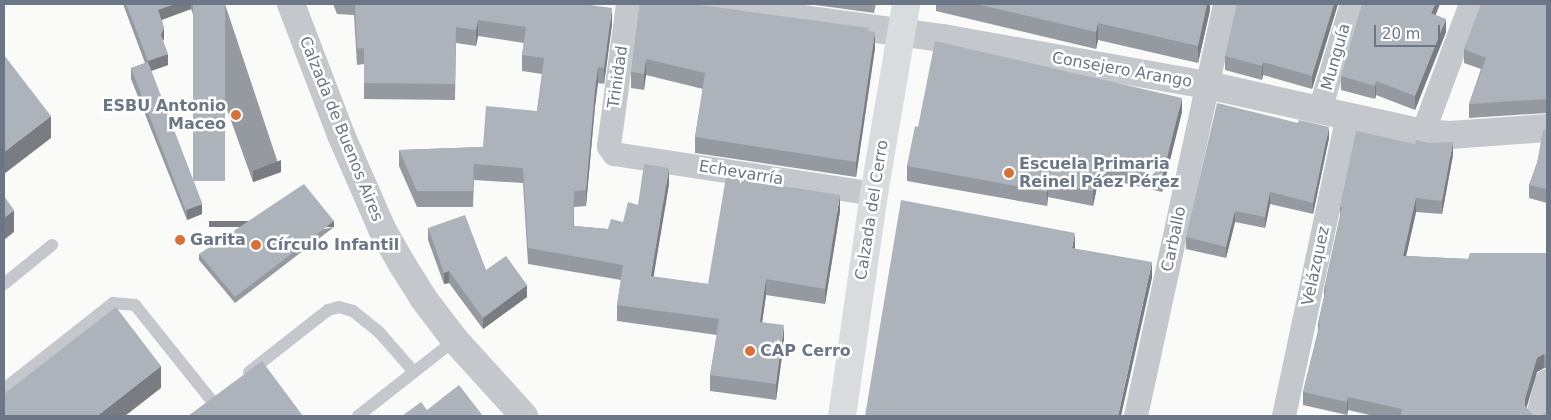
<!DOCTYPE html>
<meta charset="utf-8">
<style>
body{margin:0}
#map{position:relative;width:1551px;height:420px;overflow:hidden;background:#fafaf8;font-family:"DejaVu Sans",sans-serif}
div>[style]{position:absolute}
.service>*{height:12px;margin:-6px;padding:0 6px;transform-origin:6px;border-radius:6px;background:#c4c7cb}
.minor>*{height:24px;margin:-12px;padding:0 12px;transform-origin:12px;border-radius:12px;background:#c4c7cb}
.tertiary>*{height:28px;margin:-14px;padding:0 14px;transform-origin:14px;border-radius:14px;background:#c4c7cb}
.primary>*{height:28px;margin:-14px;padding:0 14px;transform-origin:14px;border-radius:14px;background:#d8dcdf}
.wall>*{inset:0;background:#959aa0}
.shaded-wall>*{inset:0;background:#797d82;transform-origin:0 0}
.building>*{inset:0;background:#adb3ba;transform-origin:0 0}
.dots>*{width:14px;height:14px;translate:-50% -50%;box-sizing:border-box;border:2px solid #fff;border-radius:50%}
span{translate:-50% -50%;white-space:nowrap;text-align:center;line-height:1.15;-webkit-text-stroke:5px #fff;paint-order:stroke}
.street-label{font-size:16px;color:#6b7787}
.poi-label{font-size:16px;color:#6b7787;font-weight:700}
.right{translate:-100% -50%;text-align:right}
.left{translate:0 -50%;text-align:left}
.frame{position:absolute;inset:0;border:5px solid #6b7787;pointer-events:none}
.scale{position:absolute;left:1374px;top:25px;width:66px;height:22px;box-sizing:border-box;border:2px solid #6b7787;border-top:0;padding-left:6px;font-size:15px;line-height:18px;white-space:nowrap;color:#6b7787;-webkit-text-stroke:4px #fff;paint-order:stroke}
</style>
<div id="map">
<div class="service">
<div style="left:4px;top:284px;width:62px;rotate:-39.1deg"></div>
<div style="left:249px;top:372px;width:100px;rotate:-38.1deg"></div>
<div style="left:328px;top:310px;width:11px;rotate:-15deg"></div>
<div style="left:339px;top:307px;width:15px;rotate:16deg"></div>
<div style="left:353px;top:311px;width:33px;rotate:39deg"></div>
<div style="left:379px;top:332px;width:53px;rotate:48.8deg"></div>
<div style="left:4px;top:389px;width:139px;rotate:-38.3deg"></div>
<div style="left:113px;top:303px;width:22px;rotate:5deg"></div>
<div style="left:135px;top:305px;width:123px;rotate:51.3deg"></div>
<div style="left:358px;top:416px;width:123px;rotate:-38.1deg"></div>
</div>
<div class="minor">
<div style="left:628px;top:4px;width:144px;rotate:97.6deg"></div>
<div style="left:609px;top:147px;width:9px;rotate:54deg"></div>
<div style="left:614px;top:154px;width:263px;rotate:8.7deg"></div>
<div style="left:1320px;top:110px;width:111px;rotate:-73.2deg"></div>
<div style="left:1423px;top:133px;width:138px;rotate:-69.6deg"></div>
<div style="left:1136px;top:416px;width:422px;rotate:-77.8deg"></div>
<div style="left:1284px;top:416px;width:307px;rotate:-78deg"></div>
<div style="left:1538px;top:416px;width:36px;rotate:-76deg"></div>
</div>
<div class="tertiary">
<div style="left:291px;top:4px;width:140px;rotate:69.1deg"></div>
<div style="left:341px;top:135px;width:103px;rotate:66.4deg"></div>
<div style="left:382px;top:229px;width:40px;rotate:60.3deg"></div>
<div style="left:402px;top:264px;width:40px;rotate:58deg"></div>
<div style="left:423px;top:298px;width:53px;rotate:52.7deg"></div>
<div style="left:455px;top:340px;width:103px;rotate:47.8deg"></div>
<div style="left:694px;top:4px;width:251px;rotate:7.8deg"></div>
<div style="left:943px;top:38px;width:268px;rotate:10.1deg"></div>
<div style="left:1207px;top:85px;width:221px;rotate:12.5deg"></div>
<div style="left:1423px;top:133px;width:27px;rotate:4deg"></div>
<div style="left:1450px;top:135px;width:97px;rotate:-4.1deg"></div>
</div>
<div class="primary">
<div style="left:842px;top:416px;width:224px;rotate:-81.8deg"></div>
<div style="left:874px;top:194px;width:193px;rotate:-80.4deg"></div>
</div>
<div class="wall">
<div style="clip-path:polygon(123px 4px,225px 4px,281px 172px,253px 182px,191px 9px,162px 20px,164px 38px,163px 41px,168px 65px,151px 71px,202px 214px,187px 220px,131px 79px,131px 68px,145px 63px)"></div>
<div style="clip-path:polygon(333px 4px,583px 4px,612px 24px,604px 84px,598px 83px,595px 106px,586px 206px,574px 207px,574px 226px,608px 229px,623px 222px,638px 205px,669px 184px,653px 277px,708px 284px,840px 211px,825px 304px,766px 295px,762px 322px,784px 341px,776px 400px,710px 391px,710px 375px,717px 335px,617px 321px,617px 305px,621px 280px,528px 264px,523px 183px,474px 180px,473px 207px,417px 207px,399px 166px,399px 150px,483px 147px,537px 111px,542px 74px,522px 71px,522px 55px,524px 43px,478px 36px,476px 46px,456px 43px,455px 100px,364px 99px,364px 64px,357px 65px,354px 15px,337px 14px)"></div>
<div style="clip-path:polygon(640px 4px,869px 31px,875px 48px,856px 177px,695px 153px,695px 137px,703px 89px,646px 75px,644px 90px,631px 88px,631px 72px)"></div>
<div style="clip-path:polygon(808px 4px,876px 4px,874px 13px)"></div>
<div style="clip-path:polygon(936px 4px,1210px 4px,1210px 10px,1198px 63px,1098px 40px,1096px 49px,936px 11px)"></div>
<div style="clip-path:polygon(1338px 4px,1312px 89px,1263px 75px,1262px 80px,1225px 70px,1225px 56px)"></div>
<div style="clip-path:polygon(1547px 4px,1547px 113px,1469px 118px,1469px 104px,1481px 69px,1464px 63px,1464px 49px)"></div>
<div style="clip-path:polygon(1436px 15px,1446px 32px,1415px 110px,1376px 95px,1375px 99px,1341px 90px,1341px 76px)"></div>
<div style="clip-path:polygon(1182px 112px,1162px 192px,1099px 177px,1093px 206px,1048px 197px,1047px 206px,907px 181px,907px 166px,918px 127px)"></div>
<div style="clip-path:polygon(1547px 129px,1547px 203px,1529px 198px,1529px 185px,1537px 163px)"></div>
<div style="clip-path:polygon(1329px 138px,1313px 214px,1270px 204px,1265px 228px,1235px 222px,1226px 258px,1186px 249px,1186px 237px)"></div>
<div style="clip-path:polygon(1453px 155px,1442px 214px,1416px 212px,1406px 256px,1468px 259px,1547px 253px,1547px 369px,1544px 368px,1537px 372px,1526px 408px,1534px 416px,1547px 416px,1374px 416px,1348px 410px,1347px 415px,1303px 405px,1303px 392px,1318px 331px,1318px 323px,1324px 297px,1324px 289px,1340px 216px,1340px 207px)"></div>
<div style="clip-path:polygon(334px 227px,235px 303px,199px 260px,199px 254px)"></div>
<div style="clip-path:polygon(428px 228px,486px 270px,527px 297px,483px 329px,449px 283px,444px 284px,428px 240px)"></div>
</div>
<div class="shaded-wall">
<div style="clip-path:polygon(175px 4px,191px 4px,191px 9px,158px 21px,158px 10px)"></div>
<div style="clip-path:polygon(1207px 4px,1210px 4px,1210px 10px,1198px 63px,1198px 46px)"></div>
<div style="clip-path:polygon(1334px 4px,1338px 4px,1312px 89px,1312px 76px)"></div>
<div style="clip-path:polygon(1435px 4px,1440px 4px,1431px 27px,1431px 13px)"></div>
<div style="clip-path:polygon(612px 8px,612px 24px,604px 84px,604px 68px)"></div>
<div style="clip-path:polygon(1446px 19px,1446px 32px,1415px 110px,1415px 96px)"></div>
<div style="clip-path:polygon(478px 20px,478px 36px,476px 46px,476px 30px)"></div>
<div style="clip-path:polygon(1098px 23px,1098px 40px,1096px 49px,1096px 32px)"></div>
<div style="clip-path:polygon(164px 27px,164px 38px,161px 47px,161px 35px)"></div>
<div style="clip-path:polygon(875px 32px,875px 48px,856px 177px,856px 162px)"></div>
<div style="clip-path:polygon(168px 54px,168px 65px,148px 72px,148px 61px)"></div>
<div style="clip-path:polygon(646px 59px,646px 75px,644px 90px,644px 74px)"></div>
<div style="clip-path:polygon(1263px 62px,1263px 75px,1262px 80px,1262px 66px)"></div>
<div style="clip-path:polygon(598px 67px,598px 83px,595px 106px,586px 206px,586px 190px,595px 90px)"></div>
<div style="clip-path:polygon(1376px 81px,1376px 95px,1375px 99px,1375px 86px)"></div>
<div style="clip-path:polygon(1182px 98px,1182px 112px,1162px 192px,1162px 178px)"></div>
<div style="clip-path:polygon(51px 116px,51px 138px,4px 174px,4px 152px)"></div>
<div style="clip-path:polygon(1329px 127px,1329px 138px,1313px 214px,1313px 203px)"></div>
<div style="clip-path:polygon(1453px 142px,1453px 155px,1442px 214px,1442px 201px)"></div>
<div style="clip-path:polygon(281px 160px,281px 172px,253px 182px,253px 171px)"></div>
<div style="clip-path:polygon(1099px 163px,1099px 177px,1093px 206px,1093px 191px)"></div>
<div style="clip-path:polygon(669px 168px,669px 184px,651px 292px,651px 276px)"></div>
<div style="clip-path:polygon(1048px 183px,1048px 197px,1047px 206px,1047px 192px)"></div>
<div style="clip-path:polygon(1270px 192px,1270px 204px,1265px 228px,1265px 217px)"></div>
<div style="clip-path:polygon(840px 195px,840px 211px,825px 304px,825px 289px)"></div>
<div style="clip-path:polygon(1416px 198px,1416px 212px,1403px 270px,1403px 256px)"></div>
<div style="clip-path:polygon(202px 204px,202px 214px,187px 220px,187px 210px)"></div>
<div style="clip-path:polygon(14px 210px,14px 232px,4px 240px,4px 218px)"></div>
<div style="clip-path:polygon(1235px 211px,1235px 222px,1226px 258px,1226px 247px)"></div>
<div style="left:334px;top:221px;width:6px;height:125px;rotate:90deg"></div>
<div style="clip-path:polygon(1075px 233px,1075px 248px,1072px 264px,1072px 248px)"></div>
<div style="clip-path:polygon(1152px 262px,1152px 278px,1121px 416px,1118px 416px)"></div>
<div style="clip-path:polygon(449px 271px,449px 283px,444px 284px,444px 273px)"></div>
<div style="clip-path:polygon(766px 279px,766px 295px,760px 338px,760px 322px)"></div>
<div style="clip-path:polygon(527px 285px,527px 297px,483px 329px,483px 318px)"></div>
<div style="clip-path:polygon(784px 325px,784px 341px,776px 400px,776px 384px)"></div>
<div style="clip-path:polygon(1544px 354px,1544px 368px,1537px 372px,1525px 413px,1525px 399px,1537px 358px)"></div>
<div style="clip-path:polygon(161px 366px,161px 388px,125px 416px,97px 416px)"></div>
<div style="clip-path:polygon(1348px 397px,1348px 410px,1347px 415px,1347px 402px)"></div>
</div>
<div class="building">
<div style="clip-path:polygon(126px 4px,175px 4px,158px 10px,164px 27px,161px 35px,168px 54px,148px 61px)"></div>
<div style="left:193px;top:4px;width:32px;height:177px"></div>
<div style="clip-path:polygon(355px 4px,583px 4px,612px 8px,604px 68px,598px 67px,595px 90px,586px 190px,574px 191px,573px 226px,608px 229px,611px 219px,623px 222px,628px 202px,638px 205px,644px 164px,669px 168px,651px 276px,708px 284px,726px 177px,840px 195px,825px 289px,766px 279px,760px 322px,784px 325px,776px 384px,710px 375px,719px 319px,617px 305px,623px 265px,528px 248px,523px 168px,474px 164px,473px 191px,417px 191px,399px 150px,483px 147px,486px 106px,537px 111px,544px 58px,522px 55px,526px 27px,478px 20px,476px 30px,456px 27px,455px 84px,364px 83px,364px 48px,357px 49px)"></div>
<div style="clip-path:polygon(640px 4px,692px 4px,869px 28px,868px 31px,875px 32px,856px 162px,695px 137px,705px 73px,646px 59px,644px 74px,631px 72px)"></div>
<div style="clip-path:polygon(976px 4px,1207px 4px,1198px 46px,1098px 23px,1096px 32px)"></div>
<div style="clip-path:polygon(1237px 4px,1334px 4px,1312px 76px,1263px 62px,1262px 66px,1225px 56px)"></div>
<div style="clip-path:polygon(1362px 4px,1435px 4px,1431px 13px,1446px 19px,1415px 96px,1376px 81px,1375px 86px,1341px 76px)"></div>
<div style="clip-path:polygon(1481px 4px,1547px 4px,1547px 99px,1469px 104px,1486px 58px,1464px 49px)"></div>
<div style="clip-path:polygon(935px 41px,1182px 98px,1162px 178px,1099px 163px,1093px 191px,1048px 183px,1047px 192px,907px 166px,915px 126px,918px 127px)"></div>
<div style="clip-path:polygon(4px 55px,51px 116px,4px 152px)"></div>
<div style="left:148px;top:62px;width:152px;height:18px;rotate:69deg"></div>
<div style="clip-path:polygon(1217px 103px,1298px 123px,1299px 120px,1329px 127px,1313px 203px,1270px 192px,1265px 217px,1235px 211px,1226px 247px,1186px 237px)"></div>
<div style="clip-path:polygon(1547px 129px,1547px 189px,1529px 185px,1537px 163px,1543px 130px)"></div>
<div style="clip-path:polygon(1356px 131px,1415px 144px,1416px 140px,1429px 143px,1453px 142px,1442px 201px,1416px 198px,1403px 256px,1468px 259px,1470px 253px,1547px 253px,1547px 355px,1544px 354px,1537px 358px,1525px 399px,1525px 406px,1534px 416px,1541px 416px,1547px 412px,1547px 416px,1401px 416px,1402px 409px,1348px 397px,1347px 402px,1303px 392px,1320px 324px,1318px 323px,1326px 289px,1324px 289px,1342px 207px,1340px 207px)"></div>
<div style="clip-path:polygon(304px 184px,334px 221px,235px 297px,199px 254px)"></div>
<div style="clip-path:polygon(4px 196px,14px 210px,4px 218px)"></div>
<div style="clip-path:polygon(901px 200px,1075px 233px,1072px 248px,1152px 262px,1118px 416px,865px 416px)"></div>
<div style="clip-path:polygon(465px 215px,486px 270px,506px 256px,527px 285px,483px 318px,449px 271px,444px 273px,428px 228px)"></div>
<div style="clip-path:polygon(116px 307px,161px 366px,97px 416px,4px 416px,4px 394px)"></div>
<div style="clip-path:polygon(262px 361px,303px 416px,188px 416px)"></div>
<div style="clip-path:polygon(459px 385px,483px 416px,402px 416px,421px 402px,427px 410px)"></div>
</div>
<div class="dots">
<div style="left:236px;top:115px;background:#d97039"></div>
<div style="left:1009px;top:173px;background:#d97039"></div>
<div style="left:180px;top:240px;background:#d97039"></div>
<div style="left:256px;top:245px;background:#d97039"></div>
<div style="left:750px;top:351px;background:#d97039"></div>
</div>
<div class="street-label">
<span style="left:1336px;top:57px;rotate:-74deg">Munguía</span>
<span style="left:1122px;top:70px;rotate:10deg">Consejero Arango</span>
<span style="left:618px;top:77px;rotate:-82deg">Trinidad</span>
<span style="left:341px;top:129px;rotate:68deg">Calzada de Buenos Aires</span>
<span style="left:741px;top:173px;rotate:9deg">Echevarría</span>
<span style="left:872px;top:210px;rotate:-81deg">Calzada del Cerro</span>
<span style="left:1174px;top:239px;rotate:-78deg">Carballo</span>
<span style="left:1316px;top:266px;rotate:-78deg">Velázquez</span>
</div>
<div class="poi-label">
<span class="right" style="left:226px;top:115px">ESBU Antonio<br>Maceo</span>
<span class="left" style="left:1019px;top:173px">Escuela Primaria<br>Reinel Páez Pérez</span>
<span class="left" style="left:190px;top:240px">Garita</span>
<span class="left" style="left:266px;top:245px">Círculo Infantil</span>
<span class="left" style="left:760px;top:351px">CAP Cerro</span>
</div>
<div class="frame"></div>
<div class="scale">20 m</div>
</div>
